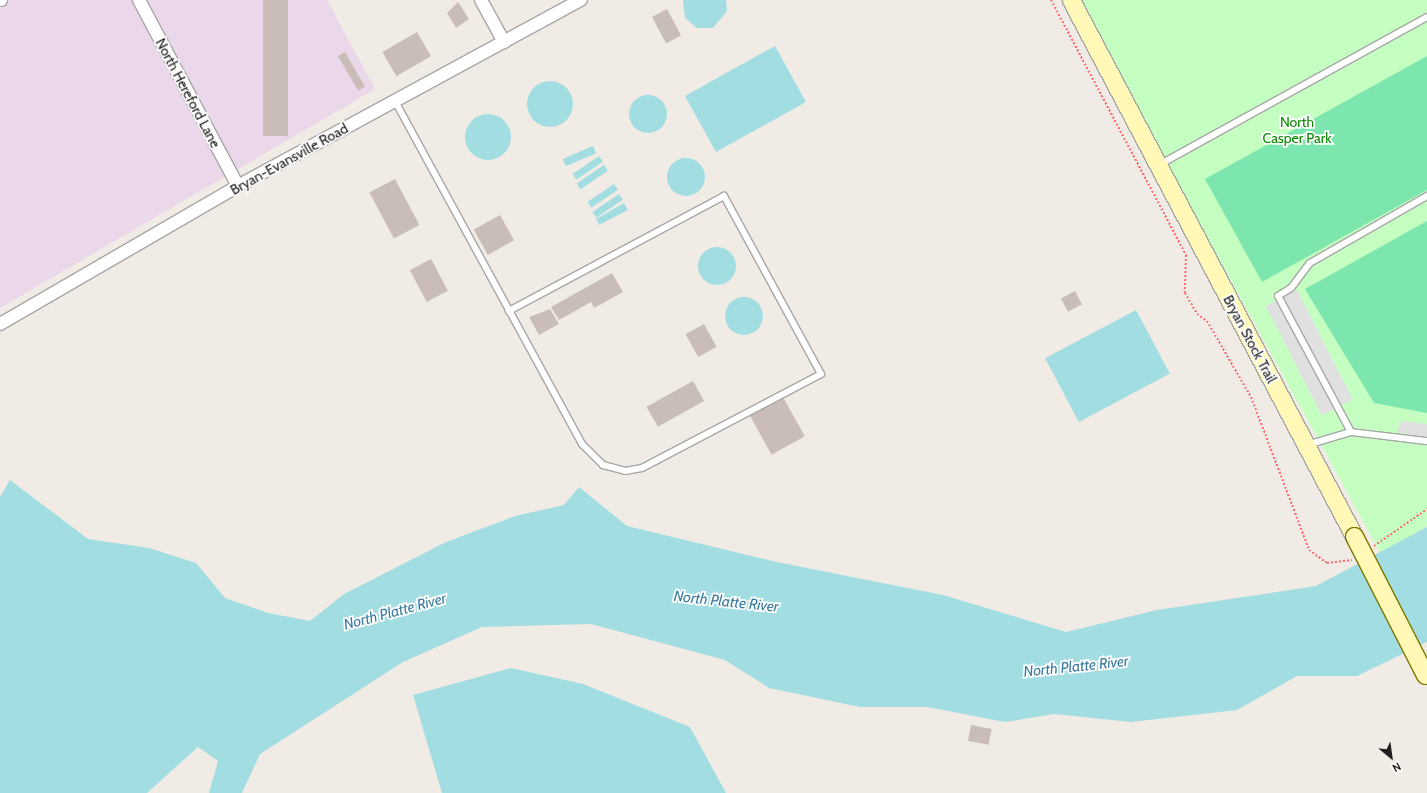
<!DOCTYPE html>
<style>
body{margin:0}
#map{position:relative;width:1427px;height:793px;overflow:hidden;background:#f1ebe5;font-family:Cabin,sans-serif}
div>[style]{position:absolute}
.industrial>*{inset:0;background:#ebd7ea}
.park>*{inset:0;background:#c4fec0}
.pitch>*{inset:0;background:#7de6ae}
.parking>*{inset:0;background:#e0e0e0;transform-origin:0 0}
.water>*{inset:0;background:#a2dde2;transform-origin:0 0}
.round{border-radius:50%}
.building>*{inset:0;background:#cabdb8;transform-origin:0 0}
.path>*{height:2px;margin-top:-1px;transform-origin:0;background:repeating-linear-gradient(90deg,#ff6970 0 2px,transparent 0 4px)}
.roads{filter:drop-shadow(1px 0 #a7a7a7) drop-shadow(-1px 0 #a7a7a7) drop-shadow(0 1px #a7a7a7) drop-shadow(0 -1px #a7a7a7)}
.service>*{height:6px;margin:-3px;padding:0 3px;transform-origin:3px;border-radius:3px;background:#fff}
.minor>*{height:12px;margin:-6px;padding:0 6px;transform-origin:6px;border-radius:6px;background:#fff}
.secondary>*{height:17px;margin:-8.5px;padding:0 8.5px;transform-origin:8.5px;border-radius:8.5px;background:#fff8b6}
.bridges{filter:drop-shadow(1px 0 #7e7800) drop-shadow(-1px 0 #7e7800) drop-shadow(0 1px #7e7800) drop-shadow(0 -1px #7e7800)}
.secondary-bridge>*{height:17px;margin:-8.5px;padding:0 8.5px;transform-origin:8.5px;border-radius:8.5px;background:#fff8b6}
span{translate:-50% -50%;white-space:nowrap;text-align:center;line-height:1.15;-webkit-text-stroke:3.5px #fff;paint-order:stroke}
.street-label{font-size:14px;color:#202020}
.park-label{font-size:14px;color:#0b8902}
.water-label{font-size:15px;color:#3c7c9f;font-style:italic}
.north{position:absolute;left:1371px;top:737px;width:40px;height:40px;-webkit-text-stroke:3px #fff;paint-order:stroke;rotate:151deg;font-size:11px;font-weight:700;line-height:16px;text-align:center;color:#202020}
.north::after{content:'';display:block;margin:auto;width:14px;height:18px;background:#202020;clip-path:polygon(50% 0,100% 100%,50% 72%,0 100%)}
</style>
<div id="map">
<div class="industrial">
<div style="clip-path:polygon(0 0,327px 0,375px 89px,0 308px)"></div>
</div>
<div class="park">
<div style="clip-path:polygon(1077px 0,1427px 0,1427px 526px,1381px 554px)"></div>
</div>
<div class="pitch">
<div style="clip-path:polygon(1427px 56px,1427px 190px,1262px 282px,1205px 179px)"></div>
<div style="clip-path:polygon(1427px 221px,1427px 413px,1374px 403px,1305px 289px)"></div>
</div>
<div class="parking">
<div style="left:1297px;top:290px;width:123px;height:35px;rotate:63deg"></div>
<div style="clip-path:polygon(1401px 421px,1427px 424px,1427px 438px,1397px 432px)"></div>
</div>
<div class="water">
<div style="clip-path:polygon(683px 0,726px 0,727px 11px,713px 28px,697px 28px,685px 18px)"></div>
<div style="left:775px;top:46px;width:64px;height:103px;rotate:61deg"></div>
<div class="round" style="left:527px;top:81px;width:46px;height:46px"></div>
<div class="round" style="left:629px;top:95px;width:38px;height:38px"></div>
<div class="round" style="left:465px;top:114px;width:46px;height:46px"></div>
<div style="left:593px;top:146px;width:8px;height:33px;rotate:67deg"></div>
<div style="left:599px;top:156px;width:7px;height:32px;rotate:56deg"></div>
<div class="round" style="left:667px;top:158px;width:38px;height:38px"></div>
<div style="left:604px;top:165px;width:7px;height:33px;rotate:56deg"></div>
<div style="left:614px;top:184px;width:7px;height:32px;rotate:56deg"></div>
<div style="left:619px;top:194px;width:7px;height:32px;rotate:56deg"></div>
<div style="clip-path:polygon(624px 203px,628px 210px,599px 225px,596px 219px)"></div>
<div class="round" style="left:698px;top:247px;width:38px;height:38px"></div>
<div class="round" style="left:725px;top:297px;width:38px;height:38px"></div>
<div style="left:1136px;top:310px;width:72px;height:103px;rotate:62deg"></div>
<div style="clip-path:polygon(10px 480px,88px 539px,149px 548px,196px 563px,225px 598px,268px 613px,310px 621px,344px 594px,446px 542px,515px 516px,564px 505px,579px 487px,627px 526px,777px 562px,943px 595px,1066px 632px,1157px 610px,1316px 586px,1427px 527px,1427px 642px,1357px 676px,1297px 676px,1237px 710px,1131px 722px,1054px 714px,1005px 722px,927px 707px,860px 707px,769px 688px,725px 660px,591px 624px,482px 627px,403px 662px,260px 754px,242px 793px,209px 793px,218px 761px,198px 747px,147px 793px,0 793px,0 497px)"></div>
<div style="clip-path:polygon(511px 668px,583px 684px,690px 727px,726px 793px,442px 793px,413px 695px)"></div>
</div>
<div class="building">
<div style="left:263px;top:0;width:25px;height:136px"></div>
<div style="clip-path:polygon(458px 2px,469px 19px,456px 28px,447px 13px)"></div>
<div style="left:667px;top:9px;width:30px;height:17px;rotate:62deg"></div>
<div style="left:417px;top:32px;width:28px;height:40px;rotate:60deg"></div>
<div style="left:345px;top:52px;width:40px;height:8px;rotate:60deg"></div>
<div style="left:395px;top:179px;width:52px;height:29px;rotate:62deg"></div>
<div style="left:500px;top:215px;width:29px;height:30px;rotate:61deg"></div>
<div style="left:431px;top:259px;width:36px;height:24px;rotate:62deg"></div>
<div style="clip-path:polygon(612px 273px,623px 292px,594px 308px,591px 302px,559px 320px,551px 307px)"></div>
<div style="left:1075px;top:291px;width:15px;height:16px;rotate:62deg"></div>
<div style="clip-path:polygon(550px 309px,559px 324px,539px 335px,529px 317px)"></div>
<div style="left:704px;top:324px;width:26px;height:21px;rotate:61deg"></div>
<div style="left:693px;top:381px;width:23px;height:53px;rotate:61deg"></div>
<div style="left:783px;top:397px;width:45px;height:38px;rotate:61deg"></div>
<div style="left:971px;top:725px;width:21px;height:16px;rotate:11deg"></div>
</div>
<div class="path">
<div style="left:1051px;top:0;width:289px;rotate:62.1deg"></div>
<div style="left:1186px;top:255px;width:38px;rotate:92deg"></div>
<div style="left:1185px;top:293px;width:24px;rotate:60deg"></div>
<div style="left:1197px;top:314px;width:12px;rotate:35deg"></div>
<div style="left:1207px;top:321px;width:88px;rotate:59.9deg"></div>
<div style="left:1251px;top:397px;width:164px;rotate:69.2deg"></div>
<div style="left:1309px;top:550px;width:22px;rotate:36deg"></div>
<div style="left:1327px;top:563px;width:25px;rotate:-7deg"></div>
<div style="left:1374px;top:546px;width:65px;rotate:-34.9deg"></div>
</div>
<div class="roads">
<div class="service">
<div style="left:395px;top:101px;width:391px;rotate:61.4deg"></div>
<div style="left:582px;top:444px;width:30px;rotate:45deg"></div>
<div style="left:603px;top:465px;width:23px;rotate:15deg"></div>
<div style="left:625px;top:471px;width:17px;rotate:-10deg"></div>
<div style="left:642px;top:468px;width:202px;rotate:-27.7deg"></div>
<div style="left:821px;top:374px;width:203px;rotate:-118.6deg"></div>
<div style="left:724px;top:196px;width:244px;rotate:151.9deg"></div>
<div style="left:1159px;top:165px;width:306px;rotate:-28.9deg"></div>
<div style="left:1351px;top:432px;width:154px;rotate:-118.2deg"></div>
<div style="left:1278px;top:296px;width:15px;rotate:-32deg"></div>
<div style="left:1291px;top:288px;width:31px;rotate:-53deg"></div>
<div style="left:1310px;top:263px;width:135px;rotate:-29.8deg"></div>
<div style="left:1307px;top:445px;width:46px;rotate:-16.5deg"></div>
<div style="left:1351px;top:432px;width:77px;rotate:6.8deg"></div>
</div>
<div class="minor">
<div style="left:0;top:0;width:1px"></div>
<div style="left:139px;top:0;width:211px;rotate:62deg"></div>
<div style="left:481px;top:0;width:48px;rotate:61.3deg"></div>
<div style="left:0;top:324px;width:275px;rotate:-30.1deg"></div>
<div style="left:238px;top:186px;width:390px;rotate:-28.5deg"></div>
</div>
<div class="secondary">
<div style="left:1071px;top:0;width:606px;rotate:62.17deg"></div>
</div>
</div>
<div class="bridges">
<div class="secondary-bridge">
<div style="left:1354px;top:536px;width:156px;rotate:62.9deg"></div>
</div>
</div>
<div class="street-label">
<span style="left:188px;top:93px;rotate:62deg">North Hereford Lane</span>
<span style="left:289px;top:159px;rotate:-29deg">Bryan-Evansville Road</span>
<span style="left:1250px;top:339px;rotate:62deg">Bryan Stock Trail</span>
</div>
<div class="park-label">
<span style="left:1297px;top:130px">North<br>Casper Park</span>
</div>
<div class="water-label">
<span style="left:726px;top:602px;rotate:6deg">North Platte River</span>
<span style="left:395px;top:612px;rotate:-15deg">North Platte River</span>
<span style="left:1076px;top:667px;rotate:-6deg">North Platte River</span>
</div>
<div class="north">N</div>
</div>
